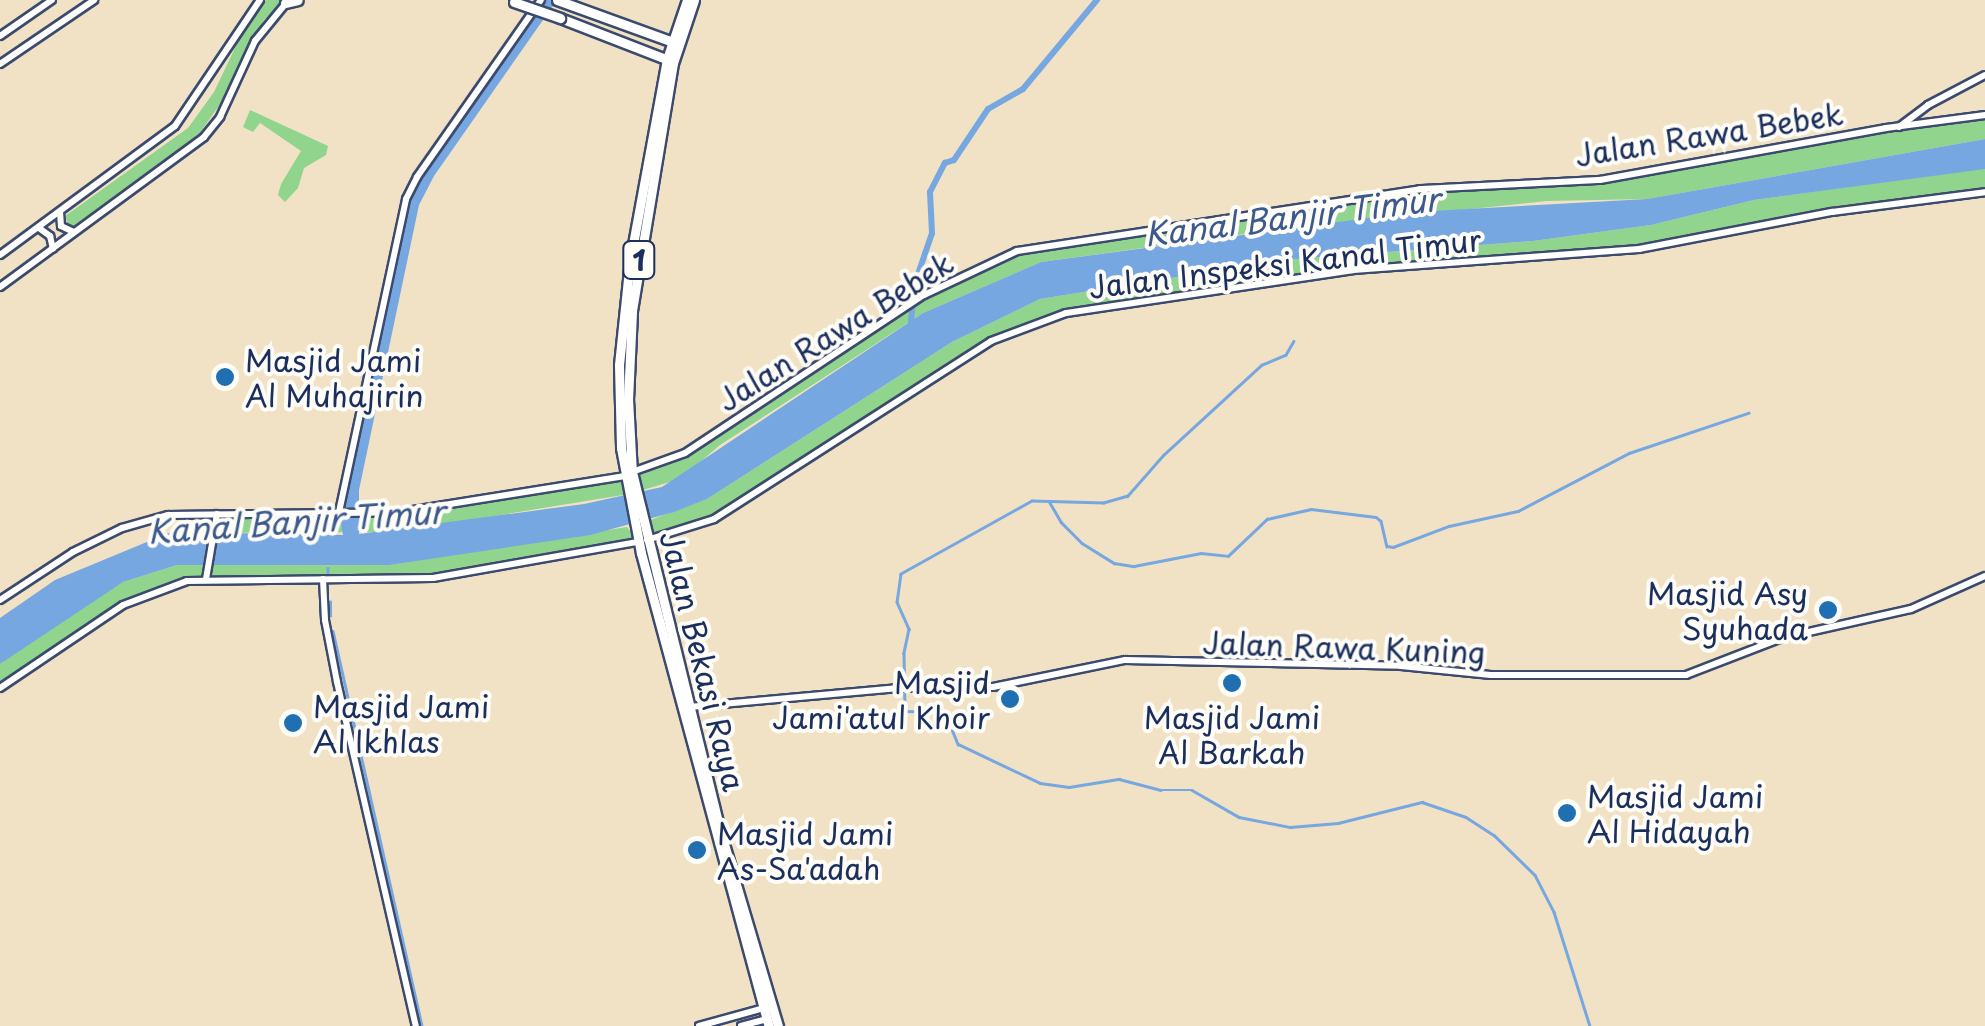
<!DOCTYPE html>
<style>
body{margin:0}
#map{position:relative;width:1985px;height:1026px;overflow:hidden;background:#f1e2c5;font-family:"Playpen Sans",sans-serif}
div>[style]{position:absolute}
.green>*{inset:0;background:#90d48d}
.water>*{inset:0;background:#77a7e1}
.stream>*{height:2.5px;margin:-1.25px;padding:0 1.25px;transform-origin:1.25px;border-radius:1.25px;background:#77a7e1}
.canal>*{height:6px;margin:-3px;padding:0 3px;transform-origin:3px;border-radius:3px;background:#77a7e1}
.roads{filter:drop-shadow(2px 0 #3b4a6d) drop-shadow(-2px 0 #3b4a6d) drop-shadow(0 2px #3b4a6d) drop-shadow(0 -2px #3b4a6d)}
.tertiary>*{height:6px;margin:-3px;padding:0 3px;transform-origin:3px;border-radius:3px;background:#fff}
.trunk>*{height:9px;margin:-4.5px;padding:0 4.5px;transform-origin:4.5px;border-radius:4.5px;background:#fff}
.bridges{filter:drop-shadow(2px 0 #3b4a6d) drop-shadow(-2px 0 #3b4a6d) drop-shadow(0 2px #3b4a6d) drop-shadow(0 -2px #3b4a6d)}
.trunk-bridge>*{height:9px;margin:-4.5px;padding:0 4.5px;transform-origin:4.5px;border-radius:4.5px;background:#fff}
.dots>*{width:28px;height:28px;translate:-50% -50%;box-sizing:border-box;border:5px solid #fdfcf7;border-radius:50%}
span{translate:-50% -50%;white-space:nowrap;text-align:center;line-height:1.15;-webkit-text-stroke:8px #fdfcf7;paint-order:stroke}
.shield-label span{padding:2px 8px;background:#fdfcf7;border:2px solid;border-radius:8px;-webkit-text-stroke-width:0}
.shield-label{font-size:28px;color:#1b2f5e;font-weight:700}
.street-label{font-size:30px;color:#1b2f5e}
.poi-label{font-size:30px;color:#1b2f5e}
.left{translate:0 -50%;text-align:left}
.right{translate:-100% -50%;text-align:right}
.water-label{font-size:32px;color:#3b598c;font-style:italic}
</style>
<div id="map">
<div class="green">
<div style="clip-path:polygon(266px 0,284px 0,264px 20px,223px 100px,199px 134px,69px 229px,65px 216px,188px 128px,214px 92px,245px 27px)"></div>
<div style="clip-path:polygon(250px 110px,328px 146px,326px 155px,304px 168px,298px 188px,285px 202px,278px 195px,281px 184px,301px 151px,260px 123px,253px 132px,243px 127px)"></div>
<div style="clip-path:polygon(1985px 115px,1985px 139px,1647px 199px,1547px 201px,1281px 229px,1041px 262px,923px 313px,720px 445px,680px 479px,636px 492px,632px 472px,685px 453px,924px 295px,1017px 251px,1391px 193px,1600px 180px,1886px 128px)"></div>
<div style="clip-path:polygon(1985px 168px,1985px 191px,1832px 212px,1639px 249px,1353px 270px,1066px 313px,996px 339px,714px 519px,646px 540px,642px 523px,707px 499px,952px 342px,1040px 299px,1283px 260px,1533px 241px,1651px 225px,1754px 200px)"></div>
<div style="clip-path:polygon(625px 476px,629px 494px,396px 532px,214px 533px,217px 514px,400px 512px)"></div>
<div style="clip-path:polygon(627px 527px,635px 538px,623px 544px,433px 578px,187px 581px,123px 605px,0 688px,0 664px,63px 618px,123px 582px,177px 565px,390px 565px)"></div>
</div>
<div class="water">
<div style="clip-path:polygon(541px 0,557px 0,434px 176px,419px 205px,359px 490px,359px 534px,584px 504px,662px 487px,923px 313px,1041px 262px,1413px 212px,1647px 199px,1985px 139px,1985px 169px,1754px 200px,1651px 225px,1533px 241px,1283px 260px,1040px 299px,952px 342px,707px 499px,674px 512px,590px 535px,390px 565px,177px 565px,123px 582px,0 664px,0 618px,55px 580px,171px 532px,343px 535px,339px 512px,406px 199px,417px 177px)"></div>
</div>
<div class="stream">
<div style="left:1294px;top:341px;width:16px;rotate:120deg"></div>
<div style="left:1286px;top:355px;width:26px;rotate:157deg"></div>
<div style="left:1262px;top:365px;width:133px;rotate:137.4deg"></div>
<div style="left:1164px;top:455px;width:55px;rotate:131.3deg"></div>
<div style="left:1128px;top:496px;width:25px;rotate:164deg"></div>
<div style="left:1104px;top:503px;width:72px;rotate:-178.4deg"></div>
<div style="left:1032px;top:501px;width:150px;rotate:150.9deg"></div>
<div style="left:901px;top:574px;width:28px;rotate:98deg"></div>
<div style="left:897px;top:602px;width:30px;rotate:66deg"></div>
<div style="left:909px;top:629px;width:25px;rotate:102deg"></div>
<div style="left:904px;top:653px;width:58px;rotate:89deg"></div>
<div style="left:905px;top:711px;width:40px;rotate:1.4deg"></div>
<div style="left:945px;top:712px;width:35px;rotate:68deg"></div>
<div style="left:958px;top:744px;width:91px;rotate:25.4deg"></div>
<div style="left:1040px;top:783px;width:29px;rotate:8deg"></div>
<div style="left:1069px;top:787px;width:51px;rotate:-9.1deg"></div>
<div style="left:1119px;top:779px;width:43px;rotate:14.7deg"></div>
<div style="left:1161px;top:790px;width:31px"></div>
<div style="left:1192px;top:790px;width:54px;rotate:29.9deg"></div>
<div style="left:1239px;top:817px;width:52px;rotate:11.1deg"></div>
<div style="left:1290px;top:827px;width:48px;rotate:-4.8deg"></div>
<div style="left:1338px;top:823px;width:87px;rotate:-14deg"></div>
<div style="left:1422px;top:802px;width:46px;rotate:18.8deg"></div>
<div style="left:1466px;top:817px;width:33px;rotate:33deg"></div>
<div style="left:1494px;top:835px;width:57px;rotate:44.3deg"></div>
<div style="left:1535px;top:875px;width:42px;rotate:62.8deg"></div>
<div style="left:1554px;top:912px;width:120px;rotate:72.5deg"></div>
<div style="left:1049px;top:501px;width:24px;rotate:60deg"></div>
<div style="left:1061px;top:522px;width:30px;rotate:45deg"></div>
<div style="left:1082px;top:543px;width:38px;rotate:32deg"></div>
<div style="left:1114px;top:563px;width:20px;rotate:9deg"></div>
<div style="left:1134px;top:566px;width:68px;rotate:-11deg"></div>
<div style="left:1201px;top:553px;width:27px;rotate:6deg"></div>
<div style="left:1228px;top:556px;width:54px;rotate:-43.5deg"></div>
<div style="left:1267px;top:519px;width:45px;rotate:-12.8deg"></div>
<div style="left:1311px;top:509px;width:65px;rotate:7deg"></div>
<div style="left:1376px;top:517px;width:6px;rotate:39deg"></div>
<div style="left:1381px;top:521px;width:26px;rotate:77deg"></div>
<div style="left:1387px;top:546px;width:6px;rotate:9deg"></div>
<div style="left:1393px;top:547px;width:60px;rotate:-20.6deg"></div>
<div style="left:1449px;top:526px;width:71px;rotate:-12.3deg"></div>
<div style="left:1518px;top:511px;width:125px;rotate:-27.6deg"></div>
<div style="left:1629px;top:453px;width:126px;rotate:-18.6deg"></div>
<div style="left:328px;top:568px;width:8px;rotate:90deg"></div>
<div style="left:330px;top:616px;width:14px;rotate:-90deg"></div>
<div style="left:333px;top:631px;width:405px;rotate:77.3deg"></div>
</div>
<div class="canal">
<div style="left:911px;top:322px;width:36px;rotate:-85deg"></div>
<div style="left:914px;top:286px;width:56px;rotate:-71.2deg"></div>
<div style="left:932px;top:233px;width:41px;rotate:-92.8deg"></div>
<div style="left:930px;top:192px;width:33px;rotate:-63deg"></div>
<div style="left:945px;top:163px;width:9px;rotate:-18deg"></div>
<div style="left:954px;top:160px;width:61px;rotate:-56.3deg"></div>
<div style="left:988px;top:109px;width:40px;rotate:-29.7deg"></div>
<div style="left:1023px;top:89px;width:116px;rotate:-50.3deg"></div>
</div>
<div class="roads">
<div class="tertiary">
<div style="left:0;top:36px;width:63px;rotate:-34.7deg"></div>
<div style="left:0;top:64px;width:114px;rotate:-34.2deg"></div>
<div style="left:1899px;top:127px;width:36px;rotate:-37deg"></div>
<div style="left:1928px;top:105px;width:64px;rotate:-27.8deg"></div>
<div style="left:60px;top:212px;width:14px;rotate:86deg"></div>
<div style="left:61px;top:226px;width:14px;rotate:25deg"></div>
<div style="left:39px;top:228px;width:14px;rotate:36deg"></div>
<div style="left:50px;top:236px;width:13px;rotate:77deg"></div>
<div style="left:0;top:255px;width:217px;rotate:-36.4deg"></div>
<div style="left:175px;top:126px;width:152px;rotate:-56deg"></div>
<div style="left:0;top:287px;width:253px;rotate:-36.3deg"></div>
<div style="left:204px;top:137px;width:26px;rotate:-51deg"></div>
<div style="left:220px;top:117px;width:84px;rotate:-65.3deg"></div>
<div style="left:255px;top:41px;width:50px;rotate:-50.6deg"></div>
<div style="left:632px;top:472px;width:56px;rotate:-19.7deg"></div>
<div style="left:685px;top:453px;width:287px;rotate:-33.5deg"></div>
<div style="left:924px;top:295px;width:103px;rotate:-25.3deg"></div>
<div style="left:1017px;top:251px;width:408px;rotate:-8.7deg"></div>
<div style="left:1420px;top:189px;width:180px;rotate:-2.9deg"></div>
<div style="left:1600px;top:180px;width:291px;rotate:-10.3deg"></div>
<div style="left:1886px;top:128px;width:100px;rotate:-7.5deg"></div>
<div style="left:339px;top:512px;width:320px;rotate:-77.9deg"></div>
<div style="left:406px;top:199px;width:25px;rotate:-63deg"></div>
<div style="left:417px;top:177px;width:216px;rotate:-55deg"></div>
<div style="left:647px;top:540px;width:70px;rotate:-17.4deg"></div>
<div style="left:714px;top:519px;width:329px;rotate:-32.7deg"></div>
<div style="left:991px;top:341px;width:80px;rotate:-20.5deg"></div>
<div style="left:1066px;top:313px;width:290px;rotate:-8.5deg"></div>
<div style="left:1353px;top:270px;width:287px;rotate:-4.2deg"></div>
<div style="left:1639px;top:249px;width:197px;rotate:-10.9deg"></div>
<div style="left:1832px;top:212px;width:154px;rotate:-7.4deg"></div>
<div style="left:206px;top:579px;width:66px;rotate:-80.4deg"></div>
<div style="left:323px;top:579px;width:41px;rotate:87.2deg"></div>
<div style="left:325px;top:620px;width:63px;rotate:79deg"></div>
<div style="left:337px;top:682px;width:353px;rotate:77.1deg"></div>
<div style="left:0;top:600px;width:87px;rotate:-33.3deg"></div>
<div style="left:73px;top:552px;width:55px;rotate:-26.1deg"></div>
<div style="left:122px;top:528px;width:48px;rotate:-15.8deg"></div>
<div style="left:168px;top:515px;width:232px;rotate:-0.7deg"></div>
<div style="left:400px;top:512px;width:228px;rotate:-9.1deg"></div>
<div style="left:0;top:688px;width:148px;rotate:-34deg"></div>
<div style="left:123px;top:605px;width:68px;rotate:-20.6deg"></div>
<div style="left:187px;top:581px;width:246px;rotate:-0.7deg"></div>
<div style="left:433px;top:578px;width:208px;rotate:-10deg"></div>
<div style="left:689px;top:707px;width:208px;rotate:-5.2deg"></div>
<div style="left:896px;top:688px;width:97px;rotate:-0.6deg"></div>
<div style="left:993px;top:687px;width:135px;rotate:-11.6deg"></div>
<div style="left:1125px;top:660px;width:276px;rotate:1.2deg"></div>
<div style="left:1401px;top:666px;width:90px;rotate:5.7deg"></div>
<div style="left:1491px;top:675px;width:195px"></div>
<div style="left:1686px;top:675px;width:103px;rotate:-21.1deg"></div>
<div style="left:1782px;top:638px;width:132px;rotate:-12.7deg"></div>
<div style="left:1911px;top:609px;width:81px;rotate:-24deg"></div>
<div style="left:699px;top:1026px;width:67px;rotate:-15.5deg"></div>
<div style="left:741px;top:1026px;width:27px;rotate:-15deg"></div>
</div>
<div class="trunk">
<div style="left:557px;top:0;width:127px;rotate:19.9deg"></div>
<div style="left:687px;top:0;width:62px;rotate:108.7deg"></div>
<div style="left:667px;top:59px;width:204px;rotate:100.4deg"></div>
<div style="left:630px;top:260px;width:106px;rotate:96deg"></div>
<div style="left:619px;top:365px;width:83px;rotate:88.6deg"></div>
<div style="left:621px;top:448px;width:107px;rotate:79.2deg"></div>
<div style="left:641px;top:553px;width:490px;rotate:74.9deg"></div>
<div style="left:694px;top:0;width:66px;rotate:108.4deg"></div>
<div style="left:673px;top:63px;width:252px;rotate:99.4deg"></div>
<div style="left:632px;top:312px;width:87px;rotate:92.6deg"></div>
<div style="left:628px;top:399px;width:73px;rotate:86.9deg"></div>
<div style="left:632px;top:472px;width:366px;rotate:76.2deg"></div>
<div style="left:719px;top:827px;width:208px;rotate:73.5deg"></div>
<div style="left:285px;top:3px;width:13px;rotate:-13deg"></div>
<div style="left:560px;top:18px;width:119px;rotate:21.2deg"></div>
</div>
</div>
<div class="bridges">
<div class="trunk-bridge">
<div style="left:514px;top:2px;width:49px;rotate:19.2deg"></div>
</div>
</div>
<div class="dots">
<div style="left:225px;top:377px;background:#1f6fb2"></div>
<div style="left:1828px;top:610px;background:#1f6fb2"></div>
<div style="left:1232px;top:683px;background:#1f6fb2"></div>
<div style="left:1010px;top:699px;background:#1f6fb2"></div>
<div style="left:293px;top:723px;background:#1f6fb2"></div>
<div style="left:1567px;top:813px;background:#1f6fb2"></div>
<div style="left:697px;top:850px;background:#1f6fb2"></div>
</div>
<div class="shield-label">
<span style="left:639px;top:260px">1</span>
</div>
<div class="street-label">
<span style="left:1709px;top:134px;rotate:-9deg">Jalan Rawa Bebek</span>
<span style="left:1285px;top:263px;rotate:-7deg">Jalan Inspeksi Kanal Timur</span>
<span style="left:835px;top:331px;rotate:-32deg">Jalan Rawa Bebek</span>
<span style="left:1344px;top:647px;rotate:2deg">Jalan Rawa Kuning</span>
<span style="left:703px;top:661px;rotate:76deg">Jalan Bekasi Raya</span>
</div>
<div class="poi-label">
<span class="left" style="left:245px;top:377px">Masjid Jami<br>Al Muhajirin</span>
<span class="right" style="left:1808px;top:610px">Masjid Asy<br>Syuhada</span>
<span class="right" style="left:990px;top:699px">Masjid<br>Jami'atul Khoir</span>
<span class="left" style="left:313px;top:723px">Masjid Jami<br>Al Ikhlas</span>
<span style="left:1232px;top:734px">Masjid Jami<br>Al Barkah</span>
<span class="left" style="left:1587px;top:813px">Masjid Jami<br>Al Hidayah</span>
<span class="left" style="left:717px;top:850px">Masjid Jami<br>As-Sa'adah</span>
</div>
<div class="water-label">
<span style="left:1292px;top:216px;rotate:-7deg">Kanal Banjir Timur</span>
<span style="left:296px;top:521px;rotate:-4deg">Kanal Banjir Timur</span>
</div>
</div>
